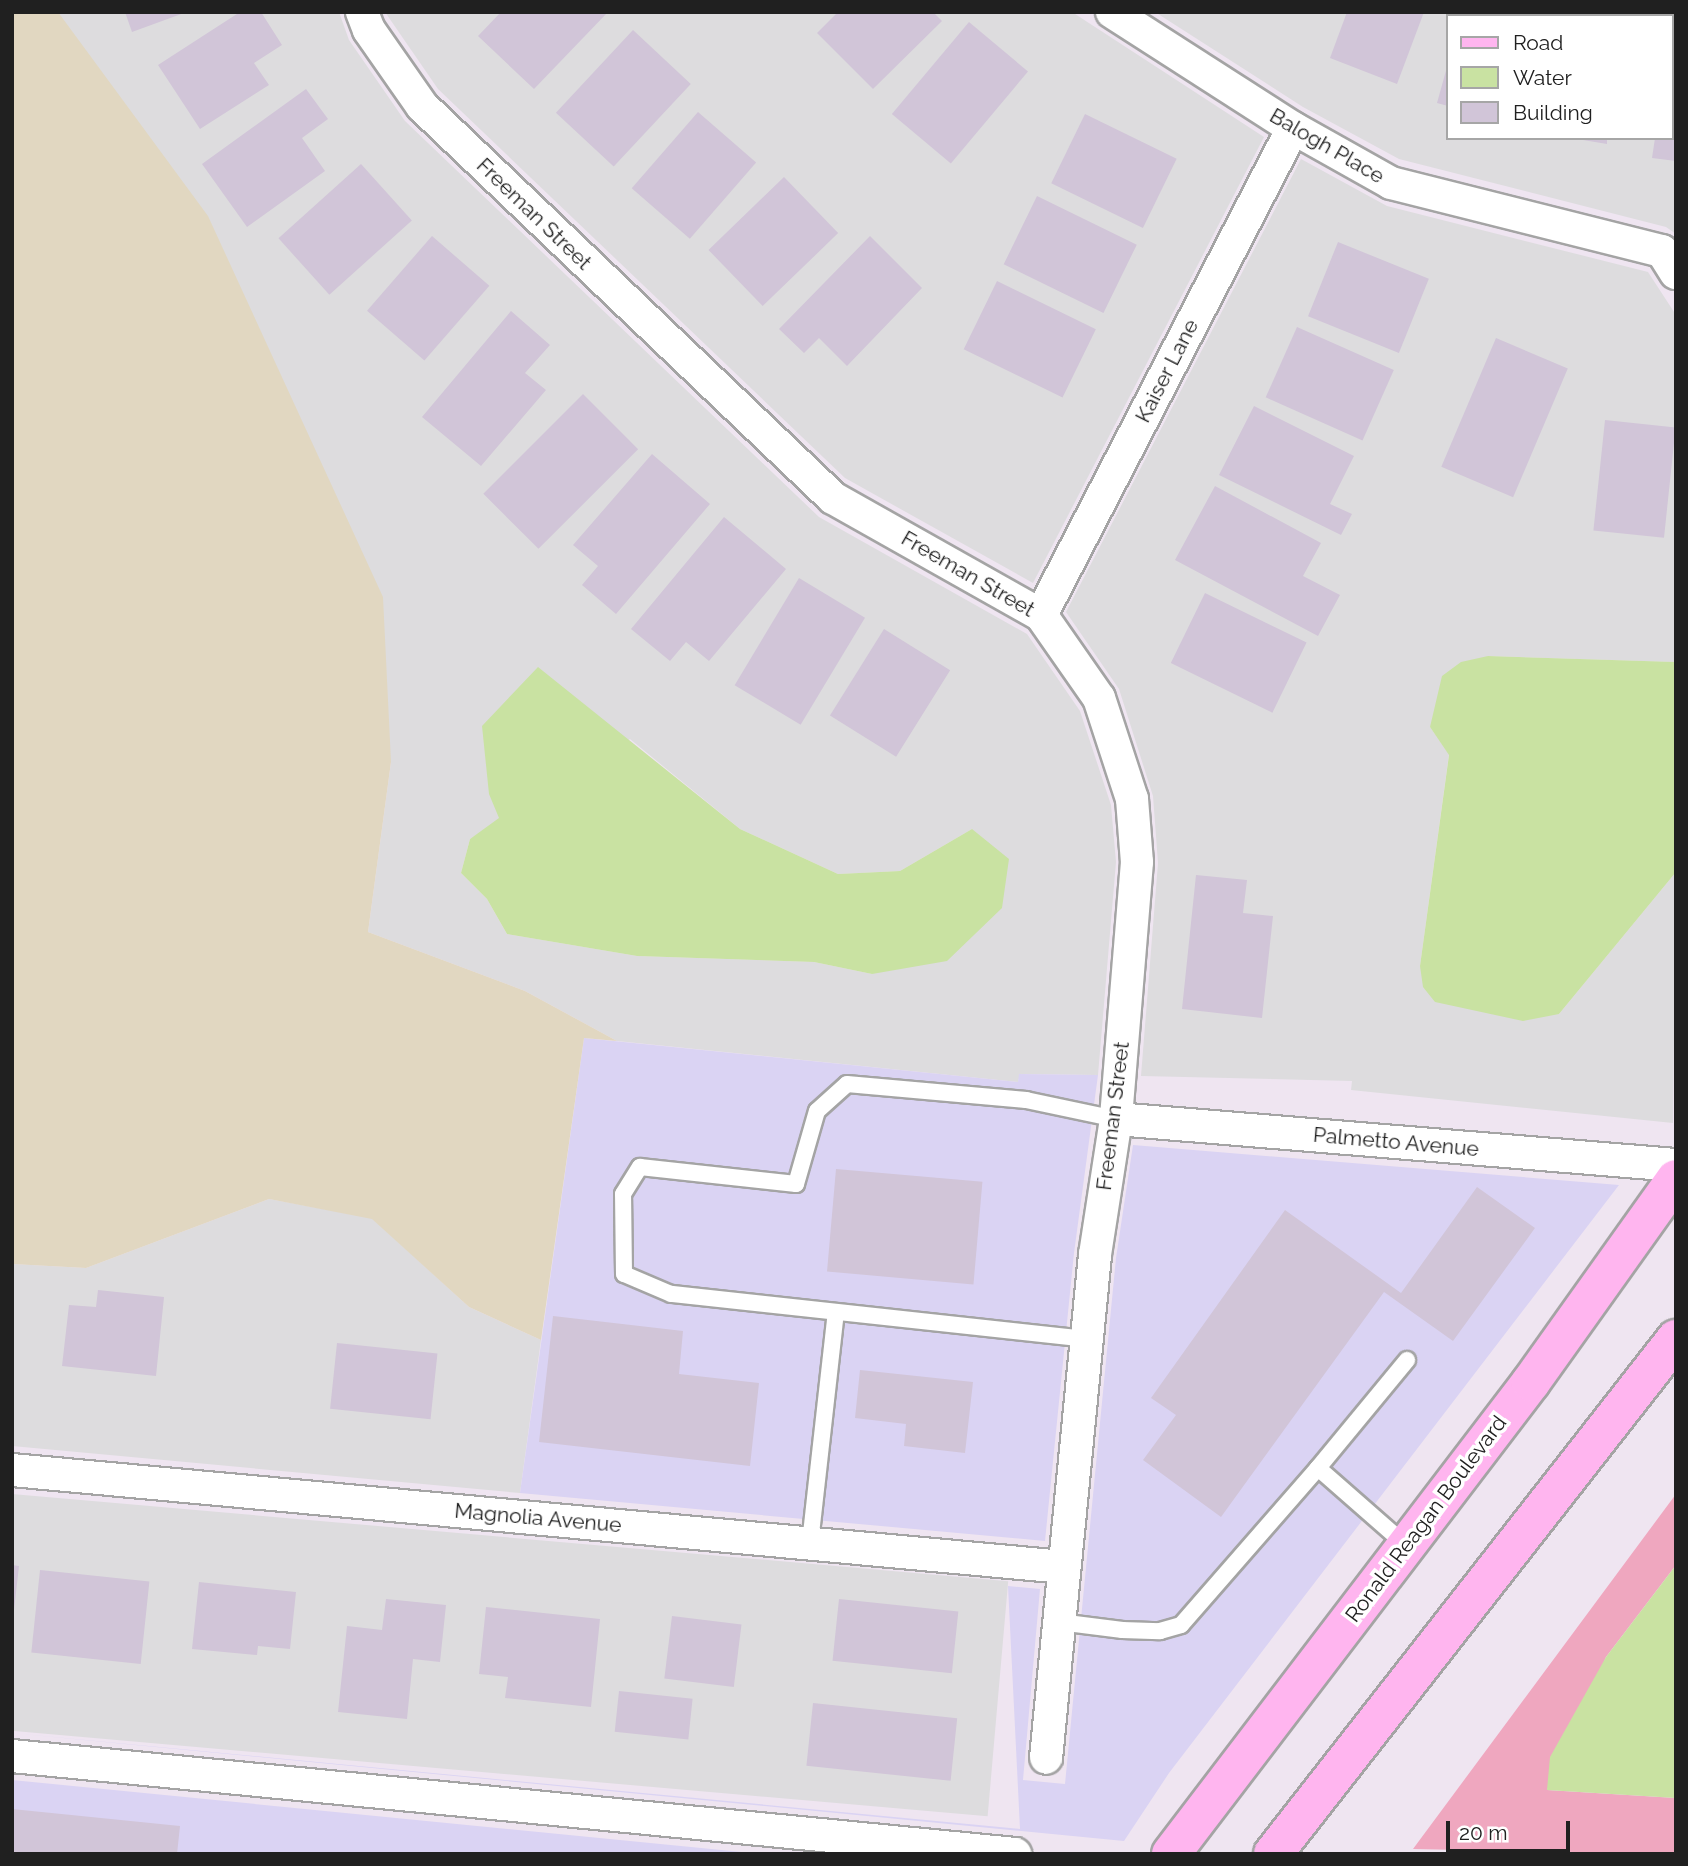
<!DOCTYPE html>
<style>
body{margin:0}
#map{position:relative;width:1688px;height:1866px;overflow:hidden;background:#efe5f1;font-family:Raleway,sans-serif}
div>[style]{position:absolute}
.residential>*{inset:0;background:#dddcde;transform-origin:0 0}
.commercial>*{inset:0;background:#dad3f3}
.grass>*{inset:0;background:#efa7bf}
.wetland>*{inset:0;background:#e1d7c1}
.water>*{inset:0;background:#c9e2a2}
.building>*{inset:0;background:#d1c5d8;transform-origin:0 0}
.roads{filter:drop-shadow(2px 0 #a4a4a4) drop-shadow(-2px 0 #a4a4a4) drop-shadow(0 2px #a4a4a4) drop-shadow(0 -2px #a4a4a4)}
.service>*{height:16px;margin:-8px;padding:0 8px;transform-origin:8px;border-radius:8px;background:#fff}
.minor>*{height:32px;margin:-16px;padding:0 16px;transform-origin:16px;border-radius:16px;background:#fff}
.secondary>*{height:38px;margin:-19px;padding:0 19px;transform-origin:19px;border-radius:19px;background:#ffb5ef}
span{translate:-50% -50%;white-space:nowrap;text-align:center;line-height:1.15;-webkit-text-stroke:7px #fff;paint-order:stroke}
.street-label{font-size:21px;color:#202020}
.frame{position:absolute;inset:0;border:14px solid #202020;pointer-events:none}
.legend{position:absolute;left:1446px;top:14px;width:228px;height:126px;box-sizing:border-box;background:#fff;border:2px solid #a6a6a6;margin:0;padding:9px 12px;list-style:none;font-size:21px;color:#202020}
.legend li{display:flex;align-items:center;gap:14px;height:35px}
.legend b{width:35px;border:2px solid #a6a6a6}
.scale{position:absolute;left:1446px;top:1821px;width:124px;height:32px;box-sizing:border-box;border:4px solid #202020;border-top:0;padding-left:9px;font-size:21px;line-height:24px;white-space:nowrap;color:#202020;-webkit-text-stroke:5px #fff;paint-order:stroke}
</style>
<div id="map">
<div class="residential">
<div style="clip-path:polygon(evenodd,58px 12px,339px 12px,349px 40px,405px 121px,819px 517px,1027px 634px,1080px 711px,1111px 805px,1116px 862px,1098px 1075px,1020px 1074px,1018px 1082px,617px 1041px,525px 991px,368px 932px,391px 762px,58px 12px,630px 739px,740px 829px,838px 874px,900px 871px,972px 829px,872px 974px,814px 962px,637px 956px,507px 934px,487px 899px,461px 873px,470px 839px,630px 739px)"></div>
<div style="clip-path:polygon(385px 12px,1072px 12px,1264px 137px,1033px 583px,845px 478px,438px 89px)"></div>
<div style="clip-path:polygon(evenodd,1155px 12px,1676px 12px,1676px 234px,1666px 227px,1399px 159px,1303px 107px,1155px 12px,1448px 16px,1672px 16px,1672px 138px,1448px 138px,1448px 16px)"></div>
<div style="clip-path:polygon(1301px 159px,1387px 206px,1648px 272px,1676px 315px,1676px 662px,1488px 656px,1430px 727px,1449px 754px,1420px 966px,1559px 1014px,1676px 872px,1673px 1123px,1351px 1090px,1352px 1081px,1141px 1076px,1158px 863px,1153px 796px,1119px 689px,1066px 612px)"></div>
<div style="clip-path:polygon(269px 1199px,372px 1218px,469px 1307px,541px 1340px,520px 1493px,12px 1446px,12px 1264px,86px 1268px)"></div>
<div style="left:12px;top:1494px;width:1000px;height:236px;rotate:5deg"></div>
</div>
<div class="commercial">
<div style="clip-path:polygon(584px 1038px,1018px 1082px,1019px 1074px,1098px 1075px,1074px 1253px,1045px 1541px,520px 1493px)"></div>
<div style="clip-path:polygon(1133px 1145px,1619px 1185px,1169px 1773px,1124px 1841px,12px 1733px,1020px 1829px,1008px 1586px,1040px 1589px,1023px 1780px,1065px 1784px,1116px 1258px)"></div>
<div style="clip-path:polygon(12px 1780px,762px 1854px,12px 1854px)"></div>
</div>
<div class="grass">
<div style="clip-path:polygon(1676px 1494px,1676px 1565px,1606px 1657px,1547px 1790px,1676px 1798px,1676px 1854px,1413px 1849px)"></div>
</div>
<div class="wetland">
<div style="clip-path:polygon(12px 12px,58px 12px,208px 216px,383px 597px,391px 762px,368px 932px,525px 991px,617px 1041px,584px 1038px,541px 1340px,469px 1307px,372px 1219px,269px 1199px,86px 1268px,12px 1264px)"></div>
</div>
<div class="water">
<div style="clip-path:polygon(1488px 656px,1676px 662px,1676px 872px,1559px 1014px,1523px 1021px,1435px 1002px,1423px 987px,1420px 966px,1449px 755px,1430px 727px,1442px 676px,1461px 662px)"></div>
<div style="clip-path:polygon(538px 667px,740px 829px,838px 874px,900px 871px,972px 829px,1009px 859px,1002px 908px,947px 961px,872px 974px,814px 962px,637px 956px,507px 934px,487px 899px,461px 873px,470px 839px,499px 818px,489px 794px,482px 726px)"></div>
<div style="clip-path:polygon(1676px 1565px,1676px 1798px,1547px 1790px,1550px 1757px,1606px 1657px)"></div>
</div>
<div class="building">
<div style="clip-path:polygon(125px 12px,184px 12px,184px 13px,132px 32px)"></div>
<div style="clip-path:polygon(240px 12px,261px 12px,282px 45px,254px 63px,269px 85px,200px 129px,158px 65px)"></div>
<div style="clip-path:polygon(501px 12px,608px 12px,534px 89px,478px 36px)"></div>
<div style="clip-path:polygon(838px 12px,933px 12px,942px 21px,873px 89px,817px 33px)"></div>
<div style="clip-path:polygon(1347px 12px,1424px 12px,1397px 84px,1330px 58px)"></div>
<div style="clip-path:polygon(1463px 12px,1539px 12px,1462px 16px)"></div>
<div style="left:969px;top:22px;width:77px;height:120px;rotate:40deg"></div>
<div style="left:633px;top:30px;width:79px;height:113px;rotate:43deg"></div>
<div style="clip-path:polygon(1672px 40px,1676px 41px,1676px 161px,1652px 158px,1655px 138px,1672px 138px)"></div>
<div style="clip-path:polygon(1447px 67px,1448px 67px,1448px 106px,1437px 103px)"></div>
<div style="clip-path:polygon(306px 89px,328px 119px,302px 138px,325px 171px,247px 227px,202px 164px)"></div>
<div style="left:698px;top:112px;width:77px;height:101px;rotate:41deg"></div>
<div style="left:1085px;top:114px;width:102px;height:77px;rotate:26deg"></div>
<div style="clip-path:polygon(1571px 138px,1607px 138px,1607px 144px)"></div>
<div style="left:361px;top:164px;width:76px;height:111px;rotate:48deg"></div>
<div style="left:784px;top:177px;width:78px;height:105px;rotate:46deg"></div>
<div style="left:1037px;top:196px;width:111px;height:76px;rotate:26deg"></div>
<div style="left:432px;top:236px;width:76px;height:99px;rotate:41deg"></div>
<div style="clip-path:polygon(870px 236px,922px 288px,847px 366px,819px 338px,804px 353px,779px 329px)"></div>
<div style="left:1338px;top:242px;width:98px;height:80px;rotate:22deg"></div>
<div style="left:997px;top:281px;width:110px;height:76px;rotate:26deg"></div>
<div style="clip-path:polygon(511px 311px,550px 345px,525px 373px,546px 390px,481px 466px,422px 417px)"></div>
<div style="left:1297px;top:327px;width:106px;height:77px;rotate:24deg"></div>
<div style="left:1496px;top:338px;width:78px;height:140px;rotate:23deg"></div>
<div style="left:583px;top:394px;width:78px;height:141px;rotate:45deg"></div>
<div style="clip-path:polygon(1254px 406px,1354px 456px,1330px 504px,1352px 514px,1341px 535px,1219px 475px)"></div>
<div style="left:1605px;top:420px;width:71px;height:111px;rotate:6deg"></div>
<div style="clip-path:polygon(652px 454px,710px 504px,616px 614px,582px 585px,598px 566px,573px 545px)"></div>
<div style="clip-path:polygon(1215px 486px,1321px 543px,1303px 576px,1340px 595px,1318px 636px,1175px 560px)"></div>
<div style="clip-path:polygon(724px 517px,786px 569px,709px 661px,686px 642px,670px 661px,631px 629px)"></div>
<div style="left:799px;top:578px;width:77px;height:125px;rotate:31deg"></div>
<div style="left:1205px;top:593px;width:113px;height:78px;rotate:26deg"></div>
<div style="left:884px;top:629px;width:78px;height:102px;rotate:32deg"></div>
<div style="clip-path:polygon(1196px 875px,1247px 880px,1243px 913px,1273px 916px,1262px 1018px,1182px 1009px)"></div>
<div style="left:836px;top:1169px;width:147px;height:103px;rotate:5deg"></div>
<div style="clip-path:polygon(1477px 1187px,1535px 1228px,1453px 1341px,1384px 1292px,1221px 1517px,1143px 1460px,1176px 1415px,1151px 1398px,1285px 1210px,1401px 1293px)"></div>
<div style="clip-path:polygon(98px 1290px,164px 1297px,156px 1376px,62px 1366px,69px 1305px,96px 1307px)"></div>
<div style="clip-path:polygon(553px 1316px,683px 1331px,679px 1374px,759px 1383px,750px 1466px,539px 1442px)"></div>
<div style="left:337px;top:1343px;width:101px;height:66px;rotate:6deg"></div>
<div style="clip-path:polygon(860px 1370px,973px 1382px,965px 1453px,904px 1446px,906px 1424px,855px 1418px)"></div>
<div style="clip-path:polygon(12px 1565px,19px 1566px,14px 1610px,12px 1610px)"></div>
<div style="left:40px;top:1570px;width:110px;height:83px;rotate:6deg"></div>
<div style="clip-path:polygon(199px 1582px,296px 1592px,290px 1649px,258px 1646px,257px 1655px,192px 1649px)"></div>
<div style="clip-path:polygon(386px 1599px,446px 1605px,440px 1662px,413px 1659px,407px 1719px,338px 1712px,347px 1626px,382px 1630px)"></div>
<div style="left:839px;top:1599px;width:120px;height:62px;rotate:6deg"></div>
<div style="clip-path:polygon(486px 1607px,600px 1619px,591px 1707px,505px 1698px,508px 1677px,479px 1674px)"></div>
<div style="left:672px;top:1616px;width:70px;height:63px;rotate:7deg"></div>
<div style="left:619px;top:1691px;width:74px;height:41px;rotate:6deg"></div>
<div style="left:813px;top:1703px;width:145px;height:63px;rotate:6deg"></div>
<div style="clip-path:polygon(12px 1809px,180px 1826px,177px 1854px,12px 1854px)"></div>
</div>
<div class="roads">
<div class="service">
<div style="left:1087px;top:1339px;width:418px;rotate:-173.8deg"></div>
<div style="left:671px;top:1294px;width:51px;rotate:-156.9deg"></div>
<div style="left:624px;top:1274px;width:80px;rotate:-90.7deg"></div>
<div style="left:623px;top:1194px;width:32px;rotate:-58deg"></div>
<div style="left:640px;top:1167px;width:157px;rotate:6.2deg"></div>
<div style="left:796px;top:1184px;width:76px;rotate:-74deg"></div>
<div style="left:817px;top:1111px;width:40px;rotate:-42deg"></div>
<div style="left:847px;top:1084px;width:180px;rotate:5.1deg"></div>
<div style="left:1026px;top:1100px;width:92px;rotate:11.9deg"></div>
<div style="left:1318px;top:1468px;width:140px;rotate:-50.5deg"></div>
<div style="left:810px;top:1543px;width:232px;rotate:-83.6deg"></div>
<div style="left:1059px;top:1622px;width:64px;rotate:7.2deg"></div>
<div style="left:1122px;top:1630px;width:38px;rotate:2deg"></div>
<div style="left:1160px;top:1631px;width:22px;rotate:-16deg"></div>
<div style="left:1181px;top:1625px;width:208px;rotate:-48.9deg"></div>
<div style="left:1318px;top:1468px;width:117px;rotate:41.2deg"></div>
</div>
<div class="minor">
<div style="left:362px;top:12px;width:19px;rotate:69deg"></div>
<div style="left:369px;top:30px;width:93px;rotate:55.1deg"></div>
<div style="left:422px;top:106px;width:568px;rotate:43.64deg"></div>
<div style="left:833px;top:498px;width:239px;rotate:29.4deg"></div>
<div style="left:1041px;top:615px;width:101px;rotate:55.1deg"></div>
<div style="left:1099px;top:698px;width:106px;rotate:71.9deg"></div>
<div style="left:1132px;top:799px;width:63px;rotate:85.5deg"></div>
<div style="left:1137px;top:862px;width:258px;rotate:94.7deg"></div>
<div style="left:1116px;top:1119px;width:138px;rotate:98.8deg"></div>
<div style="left:1095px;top:1255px;width:505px;rotate:95.56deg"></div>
<div style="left:1112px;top:12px;width:215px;rotate:32.7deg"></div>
<div style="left:1293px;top:128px;width:112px;rotate:29.3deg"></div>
<div style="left:1391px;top:183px;width:279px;rotate:14.1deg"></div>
<div style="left:1662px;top:251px;width:26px;rotate:58deg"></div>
<div style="left:1041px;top:615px;width:548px;rotate:-62.64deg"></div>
<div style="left:1116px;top:1119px;width:562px;rotate:4.7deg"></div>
<div style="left:12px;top:1470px;width:1056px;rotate:5.27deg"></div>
<div style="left:12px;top:1756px;width:1008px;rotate:5.58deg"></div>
</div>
<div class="secondary">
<div style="left:1171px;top:1854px;width:594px;rotate:-52.67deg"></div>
<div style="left:1531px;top:1382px;width:249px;rotate:-54.5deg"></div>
<div style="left:1273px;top:1854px;width:654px;rotate:-51.96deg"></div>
</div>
</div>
<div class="street-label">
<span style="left:1327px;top:146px;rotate:30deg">Balogh Place</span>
<span style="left:534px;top:214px;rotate:44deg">Freeman Street</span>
<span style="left:1167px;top:371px;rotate:-63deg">Kaiser Lane</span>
<span style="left:968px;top:574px;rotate:30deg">Freeman Street</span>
<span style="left:1113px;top:1116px;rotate:-83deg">Freeman Street</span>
<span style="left:1396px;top:1142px;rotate:5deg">Palmetto Avenue</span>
<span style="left:538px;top:1518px;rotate:5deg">Magnolia Avenue</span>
<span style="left:1426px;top:1519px;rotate:-53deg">Ronald Reagan Boulevard</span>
</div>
<div class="frame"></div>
<ul class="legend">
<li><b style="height:9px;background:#ffb5ef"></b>Road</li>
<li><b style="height:19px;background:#c9e2a2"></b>Water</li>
<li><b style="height:19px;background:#d1c5d8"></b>Building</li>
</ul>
<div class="scale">20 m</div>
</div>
